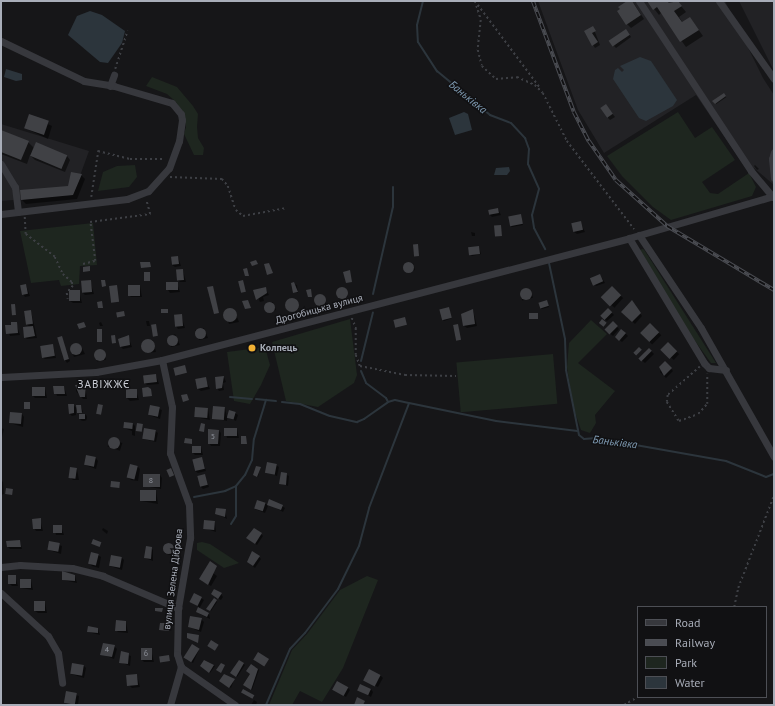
<!DOCTYPE html>
<meta charset="utf-8">
<style>
body{margin:0}
#map{position:relative;width:775px;height:706px;overflow:hidden;background:#161618;font-family:"PT Sans",sans-serif}
div>[style]{position:absolute}
.built>*{inset:0;background:#222225}
.green>*{inset:0;background:#1e261f;transform-origin:0 0}
.water>*{inset:0;background:#2c353c}
.shadow>*{inset:0;background:#0007;transform-origin:0 0}
.round{border-radius:50%}
.stream>*{height:2px;margin:-1px;padding:0 1px;transform-origin:1px;border-radius:1px;background:#2c353c}
.building>*{inset:0;background:#404145;transform-origin:0 0}
.path>*{height:1.5px;margin-top:-0.75px;transform-origin:0;background:repeating-linear-gradient(90deg,#3d3f44 0 2px,transparent 0 5px)}
.minor>*{height:7px;margin:-3.5px;padding:0 3.5px;transform-origin:3.5px;border-radius:3.5px;background:#37383d}
.rail>*{height:3.5px;margin-top:-1.75px;transform-origin:0;background:repeating-linear-gradient(90deg,#111113 0 6px,#4a4c52 0 12px);box-sizing:border-box;border-block:1px solid #4a4c52}
.dots>*{width:11px;height:11px;translate:-50% -50%;box-sizing:border-box;border:2px solid #111113;border-radius:50%}
span{translate:-50% -50%;white-space:nowrap;text-align:center;line-height:1.15;-webkit-text-stroke:3px #111113;paint-order:stroke}
.number-label{font-size:8px;color:#8e929b}
.number-label span{-webkit-text-stroke-width:0}
.street-label{font-size:10px;color:#a8adb8}
.poi-label{font-size:10px;color:#a8adb8;font-weight:700}
.left{translate:0 -50%;text-align:left}
.water-label{font-size:11px;color:#7f9bb3;font-style:italic}
.neighbourhood-label{font-size:11px;color:#c9ccd4;letter-spacing:1px}
.frame{position:absolute;inset:0;border:2px solid #a8adb8;pointer-events:none}
.legend{position:absolute;left:637px;top:606px;width:130px;height:92px;box-sizing:border-box;background:#111113;border:1px solid #4d4f55;margin:0;padding:5px 7px;list-style:none;font-size:12px;color:#a8adb8}
.legend li{display:flex;align-items:center;gap:8px;height:20px}
.legend b{width:20px;border:1px solid #4d4f55}
</style>
<div id="map">
<div class="built">
<div style="clip-path:polygon(538px 1px,725px 1px,763px 78px,774px 95px,774px 185px,754px 168px,749px 173px,696px 95px,604px 153px,578px 110px)"></div>
<div style="clip-path:polygon(739px 1px,774px 1px,774px 71px)"></div>
<div style="clip-path:polygon(1px 124px,89px 151px,73px 195px,1px 201px)"></div>
</div>
<div class="green">
<div style="clip-path:polygon(152px 77px,177px 87px,193px 106px,198px 114px,197px 127px,198px 138px,204px 148px,203px 155px,194px 155px,184px 134px,186px 127px,184px 115px,176px 102px,167px 94px,146px 86px)"></div>
<div style="clip-path:polygon(678px 112px,695px 138px,712px 127px,735px 160px,702px 182px,710px 193px,718px 194px,749px 173px,756px 187px,752px 196px,671px 220px,653px 207px,622px 176px,607px 156px)"></div>
<div style="clip-path:polygon(135px 165px,137px 177px,129px 187px,98px 191px,103px 172px,117px 166px)"></div>
<div style="clip-path:polygon(93px 223px,97px 265px,80px 266px,79px 284px,61px 286px,59px 280px,31px 283px,20px 231px)"></div>
<div style="clip-path:polygon(643px 249px,645px 251px,716px 363px,711px 363px,687px 330px,639px 250px)"></div>
<div style="clip-path:polygon(350px 319px,357px 375px,354px 383px,318px 407px,286px 401px,272px 342px)"></div>
<div style="clip-path:polygon(591px 320px,607px 334px,578px 363px,615px 391px,595px 415px,596px 423px,590px 433px,581px 430px,573px 406px,567px 367px,569px 343px)"></div>
<div style="clip-path:polygon(265px 347px,270px 365px,261px 385px,250px 404px,234px 401px,227px 352px)"></div>
<div style="left:553px;top:354px;width:50px;height:97px;rotate:85deg"></div>
<div style="clip-path:polygon(202px 542px,210px 544px,239px 563px,224px 568px,197px 550px,197px 543px)"></div>
<div style="clip-path:polygon(367px 576px,378px 580px,343px 668px,322px 702px,300px 691px,292px 705px,269px 705px,292px 650px,307px 634px,340px 590px)"></div>
</div>
<div class="water">
<div style="clip-path:polygon(90px 11px,102px 15px,125px 31px,122px 43px,108px 63px,100px 62px,68px 35px,77px 16px)"></div>
<div style="clip-path:polygon(640px 57px,651px 61px,677px 100px,673px 106px,646px 121px,639px 118px,613px 79px,615px 70px,618px 68px,622px 72px,624px 70px,620px 66px)"></div>
<div style="clip-path:polygon(6px 69px,22px 74px,22px 80px,16px 81px,4px 77px)"></div>
<div style="clip-path:polygon(464px 112px,468px 114px,472px 130px,455px 135px,449px 118px)"></div>
<div style="clip-path:polygon(509px 167px,510px 171px,507px 175px,494px 175px,496px 168px)"></div>
</div>
<div class="shadow">
<div style="clip-path:polygon(628px 1px,634px 4px,644px 19px,631px 28px,627px 24px)"></div>
<div style="clip-path:polygon(648px 1px,667px 1px,670px 4px,677px 1px,686px 12px,679px 17px,683px 23px,690px 18px,703px 36px,686px 47px,661px 13px,659px 15px)"></div>
<div style="clip-path:polygon(593px 27px,600px 45px,595px 48px,585px 32px)"></div>
<div style="clip-path:polygon(628px 32px,631px 37px,616px 48px,614px 46px)"></div>
<div style="left:724px;top:94px;width:4px;height:12px;rotate:56deg"></div>
<div style="clip-path:polygon(608px 108px,615px 117px,610px 120px,608px 118px)"></div>
<div style="clip-path:polygon(29px 115px,52px 126px,48px 139px,25px 128px)"></div>
<div style="clip-path:polygon(1px 131px,28px 142px,34px 148px,36px 143px,67px 156px,70px 160px,65px 172px,35px 160px,30px 155px,27px 164px,1px 154px)"></div>
<div style="clip-path:polygon(755px 165px,759px 169px,757px 170px,754px 166px)"></div>
<div style="clip-path:polygon(81px 175px,85px 179px,77px 199px,26px 204px,22px 200px,69px 187px)"></div>
<div style="clip-path:polygon(498px 209px,501px 215px,492px 217px,490px 215px)"></div>
<div style="clip-path:polygon(521px 215px,523px 225px,512px 227px,511px 226px)"></div>
<div style="clip-path:polygon(580px 222px,585px 232px,577px 234px,574px 232px)"></div>
<div style="clip-path:polygon(471px 232px,475px 233px,475px 236px,472px 236px)"></div>
<div style="clip-path:polygon(479px 247px,481px 254px,472px 256px,471px 255px)"></div>
<div style="clip-path:polygon(178px 257px,181px 266px,175px 267px,172px 265px)"></div>
<div style="clip-path:polygon(413px 263px,415px 270px,406px 272px,403px 265px)"></div>
<div style="clip-path:polygon(183px 270px,186px 282px,180px 282px,178px 280px)"></div>
<div style="clip-path:polygon(600px 275px,605px 283px,596px 286px,594px 284px)"></div>
<div style="clip-path:polygon(90px 281px,94px 294px,85px 295px,83px 293px)"></div>
<div style="clip-path:polygon(177px 283px,180px 292px,170px 293px,168px 290px)"></div>
<div style="clip-path:polygon(292px 284px,297px 285px,298px 293px,294px 293px)"></div>
<div style="clip-path:polygon(26px 285px,30px 296px,25px 297px,23px 294px)"></div>
<div style="clip-path:polygon(140px 286px,142px 297px,131px 297px,129px 295px)"></div>
<div style="clip-path:polygon(265px 288px,269px 295px,263px 297px,264px 301px,260px 302px,255px 291px)"></div>
<div style="left:345px;top:288px;width:9px;height:9px;rotate:72deg"></div>
<div style="left:612px;top:288px;width:15px;height:13px;rotate:42deg"></div>
<div style="left:531px;top:290px;width:8px;height:11px;rotate:76deg"></div>
<div style="clip-path:polygon(79px 291px,82px 303px,73px 303px,70px 301px)"></div>
<div style="clip-path:polygon(324px 295px,326px 304px,318px 305px,315px 296px)"></div>
<div style="clip-path:polygon(295px 298px,299px 309px,289px 311px,286px 301px)"></div>
<div style="clip-path:polygon(547px 301px,549px 307px,542px 309px,541px 309px)"></div>
<div style="clip-path:polygon(273px 302px,276px 310px,267px 312px,264px 305px)"></div>
<div style="clip-path:polygon(634px 304px,642px 316px,635px 324px,622px 312px)"></div>
<div style="clip-path:polygon(449px 308px,452px 318px,444px 321px,443px 320px)"></div>
<div style="clip-path:polygon(234px 309px,239px 322px,229px 324px,224px 311px)"></div>
<div style="clip-path:polygon(608px 309px,614px 315px,607px 321px,601px 316px)"></div>
<div style="clip-path:polygon(473px 310px,477px 326px,467px 328px,464px 326px)"></div>
<div style="clip-path:polygon(31px 311px,37px 338px,27px 339px,25px 337px,30px 327px,26px 324px)"></div>
<div style="clip-path:polygon(181px 315px,185px 328px,178px 329px,176px 326px)"></div>
<div style="clip-path:polygon(146px 321px,149px 321px,150px 326px,147px 326px)"></div>
<div style="clip-path:polygon(101px 322px,103px 326px,100px 326px,99px 323px)"></div>
<div style="clip-path:polygon(16px 323px,20px 335px,10px 336px,6px 326px)"></div>
<div style="clip-path:polygon(613px 323px,619px 329px,613px 336px,606px 330px)"></div>
<div style="left:650px;top:324px;width:16px;height:13px;rotate:45deg"></div>
<div style="clip-path:polygon(204px 328px,208px 338px,199px 340px,195px 330px)"></div>
<div style="clip-path:polygon(622px 330px,628px 336px,622px 342px,616px 337px)"></div>
<div style="clip-path:polygon(175px 334px,180px 345px,171px 347px,167px 339px)"></div>
<div style="clip-path:polygon(128px 336px,132px 347px,123px 349px,121px 347px,123px 337px)"></div>
<div style="clip-path:polygon(61px 338px,70px 361px,67px 363px,65px 360px)"></div>
<div style="clip-path:polygon(153px 340px,156px 352px,146px 353px,142px 342px)"></div>
<div style="clip-path:polygon(80px 344px,85px 354px,74px 357px,70px 348px)"></div>
<div style="left:668px;top:344px;width:15px;height:8px;rotate:42deg"></div>
<div style="clip-path:polygon(53px 345px,56px 358px,45px 359px,42px 357px)"></div>
<div style="clip-path:polygon(255px 347px,256px 350px,251px 350px,251px 348px)"></div>
<div style="clip-path:polygon(649px 349px,654px 354px,645px 363px,640px 359px)"></div>
<div style="left:104px;top:350px;width:10px;height:9px;rotate:79deg"></div>
<div style="clip-path:polygon(665px 362px,673px 371px,666px 378px,660px 372px)"></div>
<div style="clip-path:polygon(156px 375px,159px 384px,147px 385px,145px 383px)"></div>
<div style="clip-path:polygon(224px 377px,226px 382px,223px 383px,224px 390px,219px 391px,217px 388px)"></div>
<div style="clip-path:polygon(205px 378px,210px 389px,201px 391px,198px 389px)"></div>
<div style="clip-path:polygon(85px 385px,87px 399px,83px 399px,76px 391px,76px 386px)"></div>
<div style="clip-path:polygon(54px 387px,64px 387px,67px 396px,57px 396px)"></div>
<div style="clip-path:polygon(45px 388px,47px 398px,35px 398px,33px 396px)"></div>
<div style="clip-path:polygon(136px 390px,139px 400px,130px 401px,127px 398px)"></div>
<div style="clip-path:polygon(73px 405px,78px 409px,81px 406px,83px 412px,79px 413px,76px 411px,76px 415px,72px 416px,69px 413px)"></div>
<div style="clip-path:polygon(151px 406px,162px 410px,160px 419px,149px 415px)"></div>
<div style="clip-path:polygon(225px 408px,227px 417px,235px 413px,238px 415px,236px 421px,227px 417px,227px 421px,213px 418px)"></div>
<div style="clip-path:polygon(208px 409px,210px 420px,195px 417px)"></div>
<div class="round" style="left:79.5px;top:413.5px;width:7px;height:7px"></div>
<div style="clip-path:polygon(22px 414px,24px 417px,23px 427px,10px 423px)"></div>
<div style="clip-path:polygon(133px 424px,135px 426px,135px 436px,132px 435px,132px 431px,124px 428px)"></div>
<div style="clip-path:polygon(1px 428px,4px 429px,2px 437px,1px 437px)"></div>
<div style="clip-path:polygon(225px 429px,237px 429px,239px 438px,227px 438px)"></div>
<div style="clip-path:polygon(155px 431px,158px 433px,156px 442px,144px 439px)"></div>
<div style="clip-path:polygon(219px 431px,221px 433px,220px 446px,211px 446px,209px 443px)"></div>
<div style="left:110px;top:439px;width:13px;height:8px;rotate:18deg"></div>
<div style="clip-path:polygon(201px 447px,203px 455px,195px 455px,193px 453px)"></div>
<div style="clip-path:polygon(96px 458px,98px 461px,96px 469px,85px 465px)"></div>
<div style="clip-path:polygon(202px 458px,206px 471px,198px 473px,195px 471px)"></div>
<div style="clip-path:polygon(276px 465px,279px 467px,277px 476px,266px 472px)"></div>
<div style="clip-path:polygon(137px 466px,140px 469px,138px 481px,131px 480px,128px 477px)"></div>
<div style="clip-path:polygon(260px 468px,258px 477px,255px 475px)"></div>
<div style="clip-path:polygon(77px 469px,79px 480px,73px 480px,71px 478px)"></div>
<div style="clip-path:polygon(282px 473px,289px 476px,288px 486px,280px 483px)"></div>
<div style="clip-path:polygon(160px 475px,162px 478px,161px 489px,143px 486px)"></div>
<div style="clip-path:polygon(205px 475px,209px 487px,203px 489px,200px 486px)"></div>
<div style="clip-path:polygon(1px 480px,3px 482px,4px 494px,1px 495px)"></div>
<div style="clip-path:polygon(156px 491px,158px 504px,141px 501px)"></div>
<div style="clip-path:polygon(265px 503px,268px 506px,265px 513px,255px 509px)"></div>
<div style="clip-path:polygon(269px 504px,282px 506px,285px 508px,283px 512px)"></div>
<div style="clip-path:polygon(225px 510px,227px 519px,216px 513px)"></div>
<div style="clip-path:polygon(40px 519px,43px 531px,36px 531px,34px 528px)"></div>
<div style="clip-path:polygon(215px 522px,216px 532px,204px 528px)"></div>
<div style="clip-path:polygon(54px 526px,61px 526px,64px 535px,56px 535px)"></div>
<div style="clip-path:polygon(103px 528px,108px 531px,107px 534px,102px 530px)"></div>
<div style="clip-path:polygon(261px 534px,263px 536px,257px 545px,248px 538px)"></div>
<div style="clip-path:polygon(20px 541px,22px 549px,10px 549px,8px 547px,7px 542px)"></div>
<div style="clip-path:polygon(50px 542px,62px 546px,61px 554px,49px 550px)"></div>
<div style="clip-path:polygon(166px 543px,175px 546px,173px 556px,164px 553px)"></div>
<div style="clip-path:polygon(151px 548px,153px 550px,153px 561px,145px 558px)"></div>
<div style="clip-path:polygon(98px 555px,101px 557px,99px 568px,92px 566px,90px 564px)"></div>
<div style="clip-path:polygon(259px 557px,261px 559px,255px 568px,248px 562px)"></div>
<div style="clip-path:polygon(122px 558px,124px 560px,122px 570px,110px 566px)"></div>
<div style="clip-path:polygon(216px 566px,213px 573px,217px 576px,211px 586px,202px 581px)"></div>
<div style="clip-path:polygon(15px 576px,18px 586px,12px 586px,10px 584px)"></div>
<div style="clip-path:polygon(75px 576px,77px 583px,63px 580px)"></div>
<div style="clip-path:polygon(31px 580px,33px 590px,21px 588px)"></div>
<div style="clip-path:polygon(221px 594px,223px 597px,221px 600px,215px 597px)"></div>
<div style="clip-path:polygon(201px 598px,204px 600px,199px 609px,209px 614px,210px 619px,200px 614px,197px 612px,199px 607px,191px 602px)"></div>
<div style="clip-path:polygon(214px 599px,217px 602px,211px 611px,208px 609px)"></div>
<div style="clip-path:polygon(45px 602px,47px 613px,38px 613px,35px 611px)"></div>
<div style="clip-path:polygon(201px 619px,204px 622px,201px 632px,189px 627px)"></div>
<div style="clip-path:polygon(126px 622px,128px 633px,118px 632px,116px 630px)"></div>
<div style="clip-path:polygon(98px 629px,100px 635px,88px 632px)"></div>
<div style="clip-path:polygon(114px 646px,117px 649px,114px 659px,101px 654px)"></div>
<div style="clip-path:polygon(151px 649px,154px 662px,144px 662px,142px 660px)"></div>
<div style="clip-path:polygon(199px 650px,193px 663px,186px 659px)"></div>
<div style="clip-path:polygon(122px 653px,131px 656px,130px 666px,120px 662px)"></div>
<div style="clip-path:polygon(204px 661px,215px 666px,210px 673px,202px 667px)"></div>
<div style="clip-path:polygon(239px 661px,245px 665px,237px 677px,233px 674px)"></div>
<div style="clip-path:polygon(84px 666px,86px 668px,84px 678px,71px 674px)"></div>
<div style="clip-path:polygon(258px 669px,259px 670px,252px 690px,245px 686px)"></div>
<div style="clip-path:polygon(137px 675px,140px 687px,132px 688px,129px 685px)"></div>
<div style="clip-path:polygon(380px 675px,383px 678px,378px 687px,367px 682px)"></div>
<div style="clip-path:polygon(234px 680px,231px 688px,222px 682px)"></div>
<div style="clip-path:polygon(348px 688px,350px 690px,346px 697px,334px 690px)"></div>
<div style="clip-path:polygon(371px 689px,373px 692px,371px 697px,359px 690px)"></div>
<div style="clip-path:polygon(67px 692px,79px 696px,78px 705px,65px 703px)"></div>
<div style="clip-path:polygon(254px 700px,257px 702px,256px 705px,251px 705px)"></div>
</div>
<div class="stream">
<div style="left:423px;top:1px;width:25px;rotate:104deg"></div>
<div style="left:417px;top:25px;width:17px;rotate:87deg"></div>
<div style="left:418px;top:42px;width:35px;rotate:57deg"></div>
<div style="left:437px;top:71px;width:69px;rotate:39.7deg"></div>
<div style="left:490px;top:115px;width:22px;rotate:21deg"></div>
<div style="left:511px;top:123px;width:21px;rotate:47deg"></div>
<div style="left:525px;top:138px;width:12px;rotate:70deg"></div>
<div style="left:529px;top:149px;width:15px;rotate:94deg"></div>
<div style="left:528px;top:164px;width:27px;rotate:66deg"></div>
<div style="left:539px;top:189px;width:27px;rotate:105deg"></div>
<div style="left:532px;top:215px;width:13px;rotate:81deg"></div>
<div style="left:534px;top:228px;width:24px;rotate:62deg"></div>
<div style="left:549px;top:263px;width:78px;rotate:78.1deg"></div>
<div style="left:565px;top:339px;width:31px;rotate:88deg"></div>
<div style="left:566px;top:370px;width:66px;rotate:78.7deg"></div>
<div style="left:579px;top:435px;width:6px;rotate:39deg"></div>
<div style="left:584px;top:439px;width:12px;rotate:-5deg"></div>
<div style="left:596px;top:438px;width:132px;rotate:10deg"></div>
<div style="left:726px;top:461px;width:43px;rotate:21.8deg"></div>
<div style="left:766px;top:477px;width:9px;rotate:-21deg"></div>
<div style="left:373px;top:294px;width:89px;rotate:-77.1deg"></div>
<div style="left:393px;top:207px;width:20px;rotate:-90deg"></div>
<div style="left:361px;top:361px;width:50px;rotate:-76.2deg"></div>
<div style="left:361px;top:371px;width:13px;rotate:67deg"></div>
<div style="left:366px;top:383px;width:25px;rotate:37deg"></div>
<div style="left:386px;top:398px;width:4px;rotate:63deg"></div>
<div style="left:230px;top:397px;width:22px;rotate:5deg"></div>
<div style="left:256px;top:399px;width:20px;rotate:6deg"></div>
<div style="left:282px;top:402px;width:18px;rotate:6deg"></div>
<div style="left:300px;top:404px;width:32px;rotate:22deg"></div>
<div style="left:330px;top:416px;width:28px;rotate:13deg"></div>
<div style="left:357px;top:422px;width:8px;rotate:-23deg"></div>
<div style="left:364px;top:419px;width:29px;rotate:-35deg"></div>
<div style="left:388px;top:402px;width:7px;rotate:-16deg"></div>
<div style="left:395px;top:400px;width:14px;rotate:12deg"></div>
<div style="left:194px;top:497px;width:32px;rotate:-11deg"></div>
<div style="left:225px;top:491px;width:12px;rotate:-24deg"></div>
<div style="left:236px;top:486px;width:14px;rotate:-51deg"></div>
<div style="left:245px;top:475px;width:17px;rotate:-65deg"></div>
<div style="left:252px;top:460px;width:21px;rotate:-85deg"></div>
<div style="left:254px;top:439px;width:41px;rotate:-72.9deg"></div>
<div style="left:231px;top:524px;width:9px;rotate:-58deg"></div>
<div style="left:236px;top:516px;width:30px;rotate:-90deg"></div>
<div style="left:266px;top:705px;width:61px;rotate:-66.8deg"></div>
<div style="left:290px;top:649px;width:22px;rotate:-47deg"></div>
<div style="left:305px;top:633px;width:55px;rotate:-53.1deg"></div>
<div style="left:338px;top:589px;width:48px;rotate:-64deg"></div>
<div style="left:359px;top:546px;width:39px;rotate:-75deg"></div>
<div style="left:369px;top:508px;width:112px;rotate:-69.1deg"></div>
<div style="left:409px;top:403px;width:89px;rotate:11.7deg"></div>
<div style="left:496px;top:421px;width:82px;rotate:7deg"></div>
</div>
<div class="building">
<div style="clip-path:polygon(627px 1px,632px 1px,641px 15px,626px 25px,617px 11px,620px 9px,618px 7px)"></div>
<div style="clip-path:polygon(647px 1px,667px 1px,669px 3px,678px 1px,682px 6px,674px 11px,682px 22px,690px 17px,699px 30px,680px 42px,657px 7px,653px 10px)"></div>
<div style="clip-path:polygon(593px 26px,596px 31px,592px 33px,598px 42px,592px 46px,584px 31px)"></div>
<div style="left:626px;top:29px;width:7px;height:21px;rotate:56deg"></div>
<div style="clip-path:polygon(724px 93px,726px 96px,715px 104px,712px 101px)"></div>
<div style="left:606px;top:104px;width:12px;height:7px;rotate:55deg"></div>
<div style="left:29px;top:114px;width:21px;height:15px;rotate:19deg"></div>
<div style="clip-path:polygon(1px 130px,29px 141px,21px 160px,1px 152px)"></div>
<div style="left:36px;top:142px;width:34px;height:15px;rotate:23deg"></div>
<div style="clip-path:polygon(71px 172px,82px 174px,73px 195px,21px 200px,20px 190px,68px 186px)"></div>
<div style="left:498px;top:208px;width:5px;height:10px;rotate:79deg"></div>
<div style="left:521px;top:214px;width:10px;height:13px;rotate:79deg"></div>
<div style="left:581px;top:221px;width:9px;height:10px;rotate:77deg"></div>
<div style="left:501px;top:225px;width:11px;height:7px;rotate:85deg"></div>
<div style="left:418px;top:244px;width:12px;height:5px;rotate:85deg"></div>
<div style="left:479px;top:246px;width:8px;height:11px;rotate:83deg"></div>
<div style="left:178px;top:256px;width:8px;height:7px;rotate:83deg"></div>
<div style="clip-path:polygon(256px 260px,258px 264px,252px 266px,250px 262px)"></div>
<div class="round" style="left:402.5px;top:261.5px;width:11px;height:11px"></div>
<div style="clip-path:polygon(140px 262px,150px 262px,151px 267px,141px 268px)"></div>
<div style="clip-path:polygon(269px 263px,273px 273px,267px 275px,264px 264px)"></div>
<div style="clip-path:polygon(90px 266px,90px 271px,83px 272px,83px 267px)"></div>
<div style="clip-path:polygon(247px 268px,249px 276px,245px 276px,243px 269px)"></div>
<div style="left:183px;top:269px;width:11px;height:7px;rotate:85deg"></div>
<div style="clip-path:polygon(350px 270px,352px 282px,346px 283px,343px 272px)"></div>
<div style="left:144px;top:272px;width:6px;height:9px"></div>
<div style="left:600px;top:274px;width:8px;height:11px;rotate:67deg"></div>
<div style="left:91px;top:280px;width:12px;height:10px;rotate:85deg"></div>
<div style="clip-path:polygon(101px 280px,105px 280px,106px 286px,102px 287px)"></div>
<div style="left:243px;top:280px;width:12px;height:5px;rotate:76deg"></div>
<div style="left:178px;top:282px;width:8px;height:12px;rotate:90deg"></div>
<div style="clip-path:polygon(294px 282px,298px 292px,293px 293px,291px 283px)"></div>
<div style="left:26px;top:284px;width:10px;height:6px;rotate:79deg"></div>
<div style="left:117px;top:285px;width:17px;height:8px;rotate:83deg"></div>
<div style="left:128px;top:285px;width:12px;height:11px"></div>
<div style="clip-path:polygon(213px 286px,219px 313px,214px 314px,207px 287px)"></div>
<div style="left:612px;top:286px;width:13px;height:16px;rotate:45deg"></div>
<div style="clip-path:polygon(266px 287px,267px 293px,256px 300px,253px 290px)"></div>
<div class="round" style="left:336px;top:287px;width:12px;height:12px"></div>
<div class="round" style="left:520px;top:288px;width:12px;height:12px"></div>
<div style="clip-path:polygon(311px 289px,312px 297px,308px 297px,306px 290px)"></div>
<div style="left:80px;top:290px;width:11px;height:11px;rotate:90deg"></div>
<div class="round" style="left:314px;top:294px;width:12px;height:12px"></div>
<div class="round" style="left:285px;top:298px;width:14px;height:14px"></div>
<div style="clip-path:polygon(248px 300px,251px 308px,245px 309px,242px 301px)"></div>
<div style="left:547px;top:300px;width:6px;height:9px;rotate:72deg"></div>
<div style="clip-path:polygon(632px 300px,641px 313px,632px 322px,621px 312px)"></div>
<div style="clip-path:polygon(102px 301px,103px 308px,98px 308px,97px 302px)"></div>
<div class="round" style="left:263.5px;top:301.5px;width:11px;height:11px"></div>
<div style="left:15px;top:304px;width:11px;height:4px;rotate:85deg"></div>
<div style="left:449px;top:307px;width:11px;height:10px;rotate:75deg"></div>
<div style="left:608px;top:308px;width:6px;height:11px;rotate:45deg"></div>
<div class="round" style="left:223px;top:308px;width:14px;height:14px"></div>
<div style="left:161px;top:309px;width:7px;height:4px"></div>
<div style="clip-path:polygon(473px 309px,475px 324px,463px 326px,461px 314px)"></div>
<div style="left:31px;top:310px;width:14px;height:7px;rotate:82deg"></div>
<div style="left:124px;top:311px;width:5px;height:8px;rotate:79deg"></div>
<div style="left:538px;top:313px;width:6px;height:9px;rotate:90deg"></div>
<div style="left:182px;top:314px;width:12px;height:8px;rotate:85deg"></div>
<div style="left:405px;top:317px;width:8px;height:12px;rotate:76deg"></div>
<div style="left:602px;top:319px;width:6px;height:5px;rotate:39deg"></div>
<div style="left:613px;top:321px;width:7px;height:12px;rotate:45deg"></div>
<div style="clip-path:polygon(11px 322px,17px 322px,18px 333px,6px 334px,5px 325px,11px 325px)"></div>
<div style="clip-path:polygon(84px 322px,86px 327px,79px 329px,77px 324px)"></div>
<div style="left:650px;top:323px;width:13px;height:14px;rotate:45deg"></div>
<div style="left:156px;top:324px;width:12px;height:5px;rotate:81deg"></div>
<div style="left:458px;top:324px;width:16px;height:5px;rotate:79deg"></div>
<div style="clip-path:polygon(33px 326px,35px 336px,24px 338px,23px 327px)"></div>
<div class="round" style="left:194.5px;top:327.5px;width:11px;height:11px"></div>
<div style="left:97px;top:329px;width:5px;height:13px"></div>
<div style="clip-path:polygon(621px 329px,626px 333px,619px 341px,615px 337px)"></div>
<div class="round" style="left:166.5px;top:334.5px;width:11px;height:11px"></div>
<div style="left:115px;top:335px;width:8px;height:4px;rotate:83deg"></div>
<div style="clip-path:polygon(129px 335px,130px 345px,120px 347px,118px 339px)"></div>
<div style="left:62px;top:336px;width:24px;height:5px;rotate:73deg"></div>
<div class="round" style="left:141px;top:339px;width:14px;height:14px"></div>
<div style="left:668px;top:342px;width:13px;height:11px;rotate:45deg"></div>
<div class="round" style="left:70px;top:343px;width:12px;height:12px"></div>
<div style="left:53px;top:344px;width:12px;height:13px;rotate:81deg"></div>
<div style="left:639px;top:347px;width:4px;height:8px;rotate:45deg"></div>
<div style="left:649px;top:348px;width:4px;height:15px;rotate:45deg"></div>
<div class="round" style="left:94px;top:349px;width:12px;height:12px"></div>
<div style="clip-path:polygon(665px 361px,672px 368px,664px 376px,659px 367px)"></div>
<div style="left:185px;top:365px;width:8px;height:12px;rotate:76deg"></div>
<div style="left:156px;top:374px;width:8px;height:13px;rotate:83deg"></div>
<div style="clip-path:polygon(224px 376px,222px 388px,216px 389px,215px 377px)"></div>
<div style="left:206px;top:377px;width:10px;height:11px;rotate:79deg"></div>
<div style="clip-path:polygon(86px 384px,85px 397px,80px 397px,75px 385px)"></div>
<div style="clip-path:polygon(53px 386px,64px 386px,65px 394px,54px 394px)"></div>
<div style="left:32px;top:387px;width:13px;height:9px"></div>
<div style="clip-path:polygon(148px 387px,151px 389px,152px 396px,143px 397px,142px 388px)"></div>
<div style="left:137px;top:389px;width:9px;height:11px;rotate:90deg"></div>
<div style="clip-path:polygon(187px 394px,189px 400px,183px 402px,181px 395px)"></div>
<div style="left:24px;top:402px;width:6px;height:7px"></div>
<div style="clip-path:polygon(68px 404px,74px 404px,74px 413px,69px 414px)"></div>
<div style="left:98px;top:404px;width:5px;height:10px;rotate:11deg"></div>
<div style="clip-path:polygon(76px 405px,81px 405px,82px 413px,77px 413px)"></div>
<div style="left:150px;top:405px;width:10px;height:10px;rotate:11deg"></div>
<div style="left:213px;top:406px;width:12px;height:13px;rotate:5deg"></div>
<div style="left:195px;top:407px;width:13px;height:10px;rotate:4deg"></div>
<div style="left:229px;top:410px;width:7px;height:8px;rotate:16deg"></div>
<div style="left:10px;top:412px;width:12px;height:11px;rotate:5deg"></div>
<div style="left:79px;top:414px;width:6px;height:5px"></div>
<div style="left:124px;top:422px;width:9px;height:6px;rotate:6deg"></div>
<div style="left:137px;top:423px;width:6px;height:8px;rotate:9deg"></div>
<div style="clip-path:polygon(201px 423px,205px 424px,204px 432px,199px 431px)"></div>
<div style="left:144px;top:428px;width:12px;height:11px;rotate:9deg"></div>
<div style="left:224px;top:428px;width:13px;height:8px"></div>
<div style="clip-path:polygon(208px 429px,219px 430px,218px 444px,208px 444px)"></div>
<div style="clip-path:polygon(241px 436px,246px 436px,247px 444px,241px 444px)"></div>
<div class="round" style="left:108px;top:437px;width:12px;height:12px"></div>
<div style="clip-path:polygon(185px 438px,192px 439px,192px 444px,184px 443px)"></div>
<div style="left:192px;top:446px;width:9px;height:7px"></div>
<div style="left:86px;top:455px;width:10px;height:10px;rotate:11deg"></div>
<div style="left:202px;top:457px;width:12px;height:10px;rotate:76deg"></div>
<div style="left:267px;top:462px;width:10px;height:11px;rotate:11deg"></div>
<div style="left:130px;top:464px;width:8px;height:14px;rotate:14deg"></div>
<div style="clip-path:polygon(256px 466px,261px 467px,257px 477px,253px 475px)"></div>
<div style="left:70px;top:467px;width:7px;height:11px;rotate:8deg"></div>
<div style="left:171px;top:468px;width:8px;height:5px;rotate:67deg"></div>
<div style="clip-path:polygon(281px 472px,287px 473px,286px 485px,279px 484px)"></div>
<div style="left:143px;top:474px;width:17px;height:13px"></div>
<div style="left:205px;top:474px;width:11px;height:8px;rotate:75deg"></div>
<div style="left:111px;top:481px;width:9px;height:6px;rotate:6deg"></div>
<div style="left:6px;top:488px;width:7px;height:6px;rotate:8deg"></div>
<div style="left:140px;top:490px;width:16px;height:11px"></div>
<div style="clip-path:polygon(269px 499px,283px 505px,281px 510px,267px 505px)"></div>
<div style="left:257px;top:500px;width:9px;height:9px;rotate:18deg"></div>
<div style="clip-path:polygon(216px 508px,226px 509px,225px 517px,215px 514px)"></div>
<div style="clip-path:polygon(41px 518px,41px 529px,33px 529px,32px 519px)"></div>
<div style="left:204px;top:520px;width:11px;height:9px;rotate:5deg"></div>
<div style="left:53px;top:525px;width:9px;height:8px"></div>
<div style="clip-path:polygon(254px 528px,262px 533px,255px 544px,246px 538px)"></div>
<div style="left:93px;top:539px;width:9px;height:5px;rotate:21deg"></div>
<div style="clip-path:polygon(20px 540px,21px 547px,7px 547px,6px 541px)"></div>
<div style="left:49px;top:541px;width:11px;height:9px;rotate:10deg"></div>
<div class="round" style="left:162.5px;top:542.5px;width:11px;height:11px"></div>
<div style="clip-path:polygon(146px 546px,152px 547px,151px 559px,144px 558px)"></div>
<div style="clip-path:polygon(252px 551px,260px 556px,253px 566px,247px 562px)"></div>
<div style="left:91px;top:552px;width:8px;height:12px;rotate:14deg"></div>
<div style="left:111px;top:555px;width:11px;height:11px;rotate:10deg"></div>
<div style="clip-path:polygon(210px 561px,217px 566px,208px 585px,199px 579px)"></div>
<div style="clip-path:polygon(62px 571px,75px 575px,75px 581px,62px 580px)"></div>
<div style="left:8px;top:575px;width:8px;height:9px"></div>
<div style="left:31px;top:579px;width:9px;height:11px;rotate:90deg"></div>
<div style="clip-path:polygon(214px 589px,222px 593px,218px 599px,211px 594px)"></div>
<div style="left:194px;top:593px;width:9px;height:10px;rotate:27deg"></div>
<div style="clip-path:polygon(214px 598px,217px 600px,210px 611px,206px 609px)"></div>
<div style="left:34px;top:601px;width:11px;height:10px"></div>
<div style="clip-path:polygon(198px 607px,209px 613px,207px 617px,196px 612px)"></div>
<div style="clip-path:polygon(155px 608px,163px 608px,162px 612px,155px 611px)"></div>
<div style="clip-path:polygon(190px 616px,202px 618px,199px 630px,188px 627px)"></div>
<div style="clip-path:polygon(116px 620px,126px 621px,126px 631px,115px 631px)"></div>
<div style="clip-path:polygon(160px 623px,170px 623px,169px 631px,159px 630px)"></div>
<div style="clip-path:polygon(88px 626px,98px 628px,98px 633px,87px 632px)"></div>
<div style="clip-path:polygon(187px 633px,199px 635px,198px 643px,187px 638px)"></div>
<div style="left:211px;top:640px;width:9px;height:7px;rotate:32deg"></div>
<div style="clip-path:polygon(103px 643px,115px 645px,112px 657px,100px 655px)"></div>
<div style="left:192px;top:644px;width:9px;height:16px;rotate:32deg"></div>
<div style="left:141px;top:648px;width:11px;height:12px"></div>
<div style="clip-path:polygon(121px 651px,129px 653px,128px 664px,119px 663px)"></div>
<div style="left:258px;top:652px;width:13px;height:9px;rotate:32deg"></div>
<div style="left:169px;top:655px;width:6px;height:10px;rotate:81deg"></div>
<div style="clip-path:polygon(204px 660px,214px 665px,209px 673px,200px 666px)"></div>
<div style="clip-path:polygon(239px 660px,244px 663px,236px 677px,230px 673px)"></div>
<div style="left:72px;top:663px;width:12px;height:11px;rotate:9deg"></div>
<div style="clip-path:polygon(221px 663px,225px 665px,221px 673px,216px 670px)"></div>
<div style="clip-path:polygon(251px 664px,258px 669px,251px 690px,243px 685px,250px 674px,246px 671px)"></div>
<div style="left:369px;top:669px;width:13px;height:13px;rotate:27deg"></div>
<div style="left:137px;top:674px;width:11px;height:11px;rotate:85deg"></div>
<div style="clip-path:polygon(224px 674px,235px 679px,229px 688px,219px 681px)"></div>
<div style="left:337px;top:681px;width:13px;height:10px;rotate:29deg"></div>
<div style="left:360px;top:684px;width:12px;height:7px;rotate:24deg"></div>
<div style="left:243px;top:689px;width:13px;height:4px;rotate:29deg"></div>
<div style="left:66px;top:691px;width:11px;height:12px;rotate:10deg"></div>
<div style="clip-path:polygon(357px 697px,365px 701px,363px 705px,354px 705px)"></div>
</div>
<div class="path">
<div style="left:475px;top:1px;width:20px;rotate:72deg"></div>
<div style="left:481px;top:20px;width:30px;rotate:96deg"></div>
<div style="left:478px;top:50px;width:16px;rotate:76deg"></div>
<div style="left:482px;top:66px;width:19px;rotate:43deg"></div>
<div style="left:496px;top:79px;width:21px;rotate:-5deg"></div>
<div style="left:517px;top:77px;width:20px;rotate:24deg"></div>
<div style="left:535px;top:85px;width:11px;rotate:45deg"></div>
<div style="left:543px;top:93px;width:54px;rotate:63.4deg"></div>
<div style="left:567px;top:141px;width:111px;rotate:52.7deg"></div>
<div style="left:478px;top:5px;width:104px;rotate:53.2deg"></div>
<div style="left:115px;top:69px;width:40px;rotate:-72deg"></div>
<div style="left:170px;top:177px;width:52px;rotate:2.2deg"></div>
<div style="left:222px;top:179px;width:9px;rotate:49deg"></div>
<div style="left:228px;top:186px;width:25px;rotate:72deg"></div>
<div style="left:236px;top:210px;width:9px;rotate:41deg"></div>
<div style="left:243px;top:216px;width:44px;rotate:-10.5deg"></div>
<div style="left:91px;top:197px;width:47px;rotate:-81.3deg"></div>
<div style="left:98px;top:151px;width:33px;rotate:14deg"></div>
<div style="left:130px;top:159px;width:34px"></div>
<div style="left:25px;top:217px;width:17px;rotate:87deg"></div>
<div style="left:26px;top:234px;width:37px;rotate:38deg"></div>
<div style="left:55px;top:257px;width:19px;rotate:65deg"></div>
<div style="left:63px;top:274px;width:12px;rotate:42deg"></div>
<div style="left:72px;top:282px;width:4px;rotate:76deg"></div>
<div style="left:73px;top:286px;width:9px;rotate:131deg"></div>
<div style="left:67px;top:293px;width:6px;rotate:81deg"></div>
<div style="left:83px;top:264px;width:12px;rotate:-14deg"></div>
<div style="left:95px;top:261px;width:39px;rotate:-97deg"></div>
<div style="left:90px;top:222px;width:61px;rotate:-7.6deg"></div>
<div style="left:150px;top:214px;width:15px;rotate:-106deg"></div>
<div style="left:352px;top:318px;width:11px;rotate:68deg"></div>
<div style="left:356px;top:328px;width:27px;rotate:90deg"></div>
<div style="left:356px;top:355px;width:12px;rotate:70deg"></div>
<div style="left:360px;top:366px;width:46px;rotate:11.3deg"></div>
<div style="left:405px;top:375px;width:51px;rotate:1.1deg"></div>
<div style="left:700px;top:367px;width:43px;rotate:138.8deg"></div>
<div style="left:668px;top:395px;width:7px;rotate:98deg"></div>
<div style="left:667px;top:402px;width:22px;rotate:58deg"></div>
<div style="left:679px;top:421px;width:20px;rotate:-20deg"></div>
<div style="left:698px;top:414px;width:13px;rotate:-48deg"></div>
<div style="left:707px;top:404px;width:30px;rotate:-90deg"></div>
<div style="left:734px;top:607px;width:19px;rotate:-78deg"></div>
<div style="left:738px;top:588px;width:100px;rotate:-68.8deg"></div>
<div style="left:624px;top:705px;width:16px;rotate:-30deg"></div>
</div>
<div class="minor">
<div style="left:639px;top:1px;width:204px;rotate:56.6deg"></div>
<div style="left:751px;top:171px;width:34px;rotate:50deg"></div>
<div style="left:719px;top:1px;width:95px;rotate:54.8deg"></div>
<div style="left:1px;top:41px;width:92px;rotate:25.7deg"></div>
<div style="left:84px;top:81px;width:30px;rotate:9deg"></div>
<div style="left:114px;top:86px;width:60px;rotate:16.3deg"></div>
<div style="left:172px;top:103px;width:14px;rotate:51deg"></div>
<div style="left:181px;top:114px;width:6px;rotate:81deg"></div>
<div style="left:182px;top:120px;width:21px;rotate:98deg"></div>
<div style="left:179px;top:141px;width:29px;rotate:110deg"></div>
<div style="left:169px;top:168px;width:31px;rotate:132deg"></div>
<div style="left:148px;top:191px;width:22px;rotate:159deg"></div>
<div style="left:127px;top:199px;width:127px;rotate:173.2deg"></div>
<div style="left:110px;top:86px;width:12px;rotate:-70deg"></div>
<div style="left:774px;top:152px;width:7px;rotate:106deg"></div>
<div style="left:772px;top:159px;width:19px;rotate:84deg"></div>
<div style="left:1px;top:164px;width:27px;rotate:59deg"></div>
<div style="left:15px;top:187px;width:25px;rotate:83deg"></div>
<div style="left:639px;top:235px;width:112px;rotate:56.3deg"></div>
<div style="left:701px;top:328px;width:148px;rotate:60.5deg"></div>
<div style="left:629px;top:238px;width:146px;rotate:59deg"></div>
<div style="left:704px;top:363px;width:7px;rotate:45deg"></div>
<div style="left:709px;top:368px;width:17px;rotate:7deg"></div>
<div style="left:162px;top:360px;width:48px;rotate:78deg"></div>
<div style="left:172px;top:407px;width:46px;rotate:92.5deg"></div>
<div style="left:170px;top:453px;width:55px;rotate:69.9deg"></div>
<div style="left:189px;top:505px;width:33px;rotate:88deg"></div>
<div style="left:190px;top:538px;width:71px;rotate:99.7deg"></div>
<div style="left:178px;top:608px;width:46px;rotate:91.2deg"></div>
<div style="left:177px;top:654px;width:14px;rotate:73deg"></div>
<div style="left:181px;top:667px;width:66px;rotate:35.1deg"></div>
<div style="left:1px;top:377px;width:95px;rotate:-3deg"></div>
<div style="left:96px;top:372px;width:67px;rotate:-10.3deg"></div>
<div style="left:162px;top:360px;width:483px;rotate:-14.6deg"></div>
<div style="left:629px;top:238px;width:151px;rotate:-16.2deg"></div>
<div style="left:1px;top:567px;width:19px;rotate:-6deg"></div>
<div style="left:20px;top:565px;width:52px;rotate:3.3deg"></div>
<div style="left:72px;top:568px;width:32px;rotate:14deg"></div>
<div style="left:103px;top:576px;width:82px;rotate:23.1deg"></div>
<div style="left:1px;top:593px;width:64px;rotate:42.5deg"></div>
<div style="left:48px;top:636px;width:20px;rotate:60deg"></div>
<div style="left:58px;top:653px;width:30px;rotate:82deg"></div>
<div style="left:170px;top:705px;width:40px;rotate:-74deg"></div>
</div>
<div class="rail">
<div style="left:533px;top:1px;width:118px;rotate:69.7deg"></div>
<div style="left:574px;top:112px;width:33px;rotate:63deg"></div>
<div style="left:589px;top:141px;width:47px;rotate:55.3deg"></div>
<div style="left:616px;top:180px;width:69px;rotate:42deg"></div>
<div style="left:667px;top:226px;width:125px;rotate:30.9deg"></div>
</div>
<div class="dots">
<div style="left:252px;top:348px;background:#f2b134"></div>
</div>
<div class="number-label">
<span style="left:213px;top:437px">5</span>
<span style="left:151px;top:481px">8</span>
<span style="left:107px;top:650px">4</span>
<span style="left:146px;top:654px">6</span>
</div>
<div class="street-label">
<span style="left:319px;top:309px;rotate:-15deg">Дрогобицька вулиця</span>
<span style="left:173px;top:579px;rotate:-83deg">вулиця Зелена Діброва</span>
</div>
<div class="poi-label">
<span class="left" style="left:260px;top:348px">Колпець</span>
</div>
<div class="water-label">
<span style="left:468px;top:97px;rotate:39deg">Баньківка</span>
<span style="left:615px;top:442px;rotate:7deg">Баньківка</span>
</div>
<div class="neighbourhood-label">
<span style="left:104px;top:384px">ЗАВІЖЖЄ</span>
</div>
<div class="frame"></div>
<ul class="legend">
<li><b style="height:5px;background:#37383d"></b>Road</li>
<li><b style="height:5px;background:#4a4c52"></b>Railway</li>
<li><b style="height:11px;background:#1e261f"></b>Park</li>
<li><b style="height:11px;background:#2c353c"></b>Water</li>
</ul>
</div>
